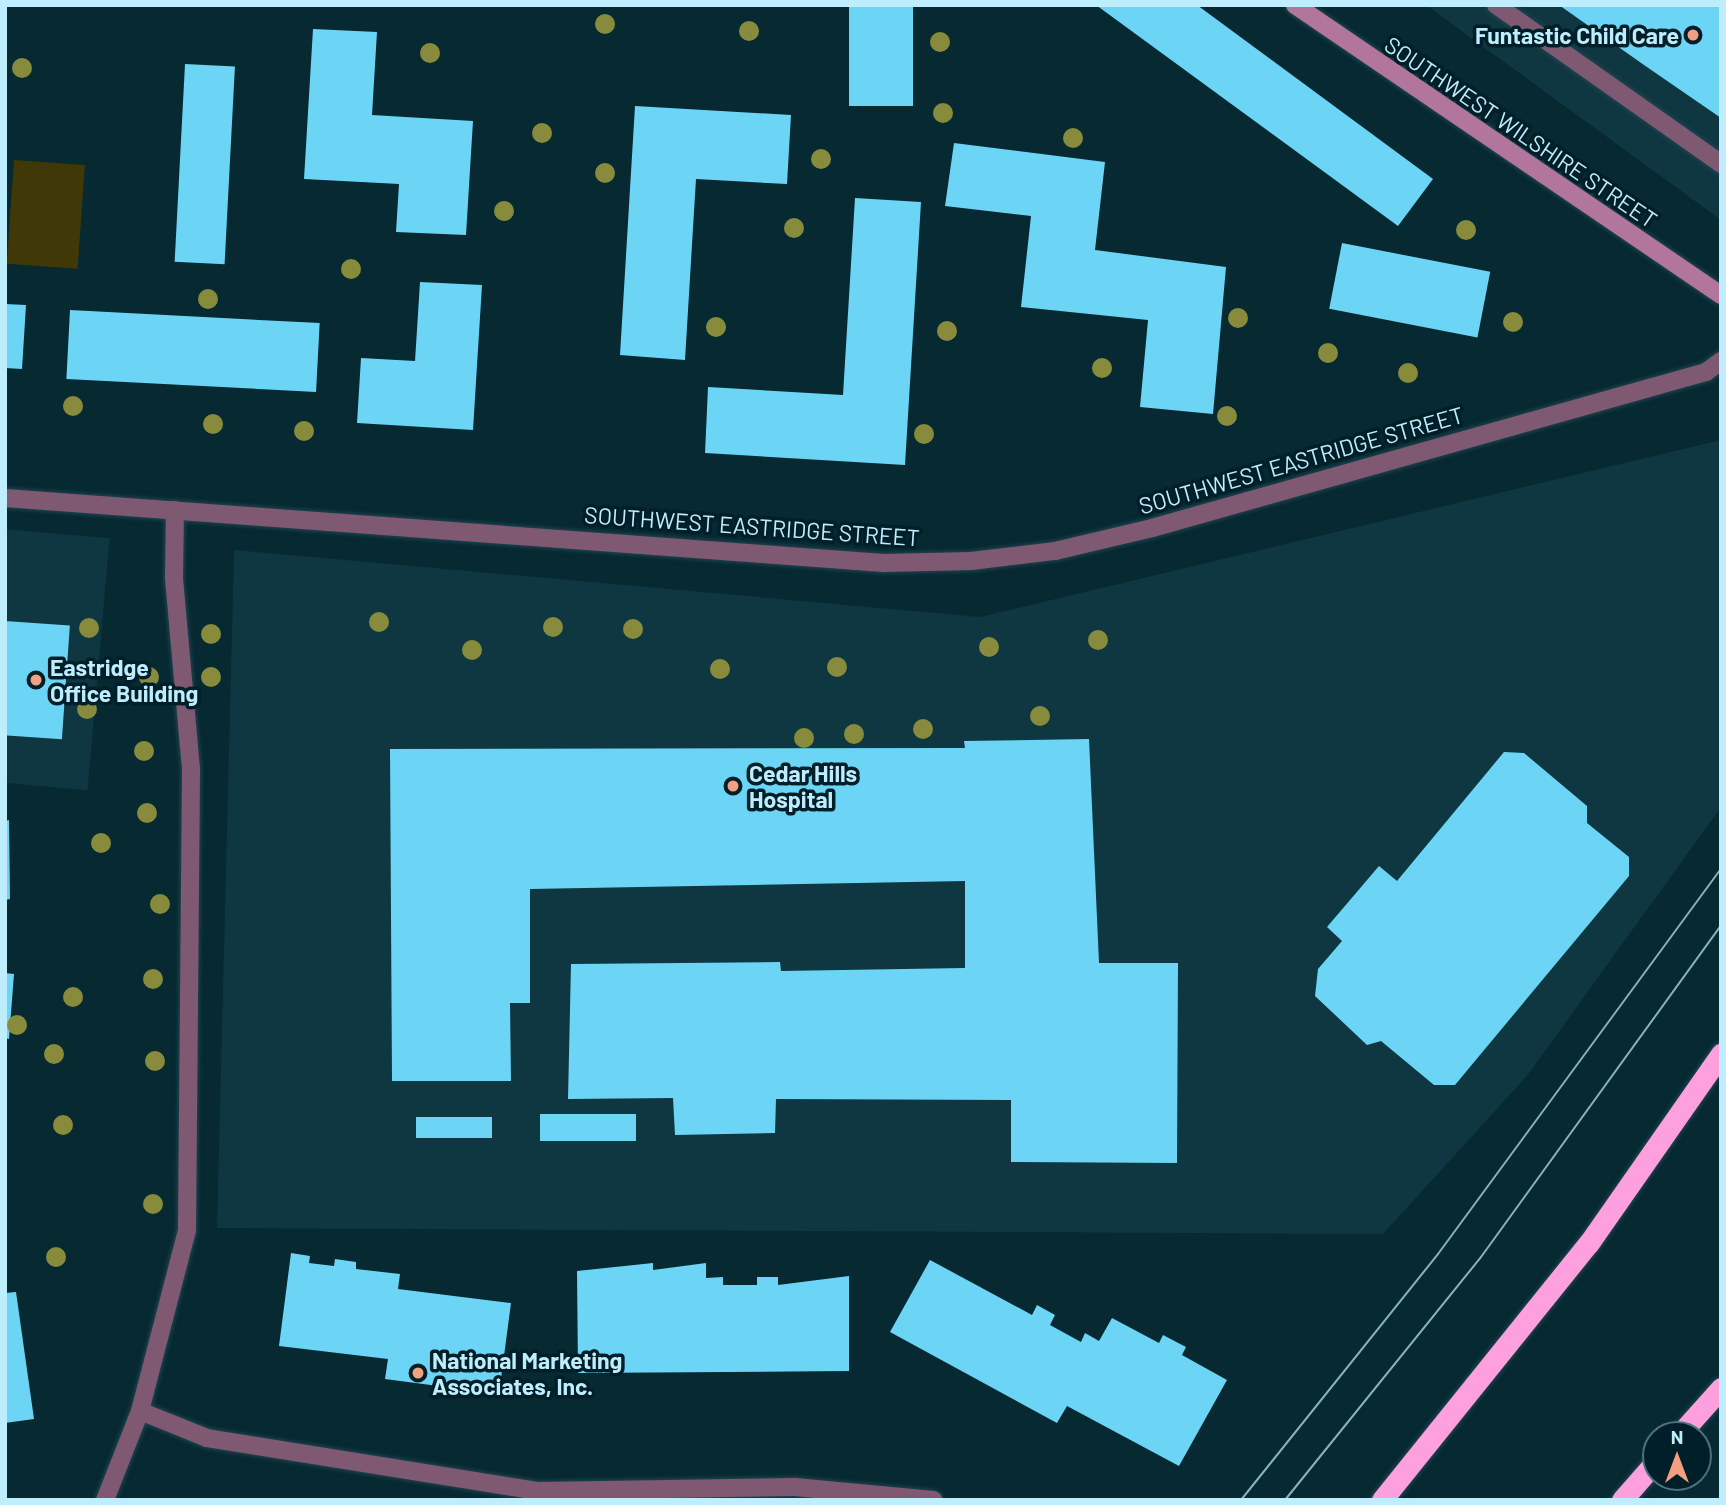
<!DOCTYPE html>
<html>
<head>
<meta charset="utf-8">
<style>
	body { margin:0 }
	#map { position:relative; width:1726px; height:1505px; overflow:hidden; background:#062932; font-family:Barlow,sans-serif }
	div>[style] { position:absolute }
	.built>* { inset:0; background:#0f3742; transform-origin:0 0 }
	.green>* { inset:0; background:#403907; transform-origin:0 0 }
	.building>* { inset:0; background:#6cd5f6; transform-origin:0 0 }
	.roads { filter:drop-shadow(0 0 2px #20444f) drop-shadow(0 0 2px #20444f) }
	.lane>* { height:18px; margin:-9px; padding:0 9px; transform-origin:9px; border-radius:9px; background:#7f5971 }
	.street>* { height:18px; margin:-9px; padding:0 9px; transform-origin:9px; border-radius:9px; background:#7f5971 }
	.secondary>* { height:18px; margin:-9px; padding:0 9px; transform-origin:9px; border-radius:9px; background:#b2769c }
	.highway>* { height:21px; margin:-10.5px; padding:0 10.5px; transform-origin:10.5px; border-radius:10.5px; background:#fea0dd }
	.tram>* { height:2px; margin:-1px; padding:0 1px; transform-origin:1px; border-radius:1px; background:#87b2c1 }
	.trees>* { width:20px; height:20px; margin:-10px; border-radius:50%; background:#878b3b }
	.dots>* { width:19px; height:19px; translate:-50% -50%; box-sizing:border-box; border:4px solid #001f28; border-radius:50% }
	span { translate:-50% -50%; white-space:nowrap; text-align:center; line-height:1.15; -webkit-text-stroke:7px #001f28; paint-order:stroke }
	.poi-label { font-size:23px; color:#beedfe; font-weight:700 }
	.right { translate:-100% -50%; text-align:right }
	.left { translate:0 -50%; text-align:left }
	.street-label { font-size:23px; color:#beedfe }
	.frame { position:absolute; inset:0; border:7px solid #beedfe; pointer-events:none }
	.north { position:absolute; left:1642px; top:1421px; width:70px; height:70px; box-sizing:border-box; background:#001f28; border:2px solid #4c717e; border-radius:50%; rotate:0deg; font-size:19px; font-weight:700; line-height:28px; text-align:center; color:#beedfe }
	.north::after { content:''; display:block; margin:auto; width:24px; height:32px; background:#f2a081; clip-path:polygon(50% 0,100% 100%,50% 72%,0 100%) }
</style>
</head>
<body>
<div id="map">
	<div class="built">
		<div style="clip-path:polygon(1426px 5px,1721px 5px,1721px 221px,1721px 220px)"></div>
		<div style="clip-path:polygon(1721px 440px,1721px 807px,1527px 1076px,1383px 1234px,217px 1228px,234px 550px,980px 617px)"></div>
		<div style="left:5px;top:529px;width:105px;height:253px;rotate:5deg"></div>
	</div>
	<div class="green">
		<div style="left:14px;top:160px;width:71px;height:104px;rotate:4deg"></div>
	</div>
	<div class="building">
		<div style="left:849px;top:5px;width:64px;height:101px"></div>
		<div style="clip-path:polygon(1096px 5px,1197px 5px,1433px 179px,1398px 226px)"></div>
		<div style="clip-path:polygon(1559px 5px,1721px 5px,1721px 118px,1644px 65px)"></div>
		<div style="clip-path:polygon(313px 29px,377px 32px,372px 115px,473px 121px,466px 235px,396px 232px,399px 184px,304px 179px)"></div>
		<div style="left:185px;top:64px;width:50px;height:198px;rotate:3deg"></div>
		<div style="clip-path:polygon(635px 106px,791px 115px,787px 184px,696px 179px,685px 360px,620px 355px)"></div>
		<div style="clip-path:polygon(954px 143px,1105px 162px,1095px 250px,1226px 267px,1213px 414px,1140px 407px,1148px 320px,1021px 307px,1031px 216px,945px 206px)"></div>
		<div style="clip-path:polygon(855px 198px,921px 202px,905px 465px,705px 453px,708px 387px,843px 395px)"></div>
		<div style="left:1342px;top:243px;width:151px;height:67px;rotate:11deg"></div>
		<div style="clip-path:polygon(420px 282px,482px 285px,473px 430px,357px 423px,361px 358px,415px 361px)"></div>
		<div style="clip-path:polygon(5px 304px,26px 305px,22px 369px,5px 368px)"></div>
		<div style="left:70px;top:310px;width:250px;height:69px;rotate:3deg"></div>
		<div style="left:5px;top:621px;width:65px;height:114px;rotate:4deg"></div>
		<div style="clip-path:polygon(1089px 739px,1099px 963px,1178px 963px,1177px 1163px,1011px 1162px,1011px 1100px,776px 1099px,775px 1133px,675px 1135px,673px 1098px,568px 1099px,571px 964px,780px 962px,781px 971px,965px 968px,965px 881px,530px 889px,530px 1003px,510px 1003px,511px 1081px,392px 1081px,390px 749px,965px 748px,964px 741px)"></div>
		<div style="clip-path:polygon(1504px 752px,1524px 753px,1587px 806px,1587px 823px,1629px 857px,1629px 876px,1455px 1085px,1434px 1085px,1381px 1041px,1367px 1045px,1315px 996px,1318px 969px,1342px 941px,1327px 927px,1379px 866px,1397px 881px)"></div>
		<div style="clip-path:polygon(9px 820px,10px 899px,5px 900px,5px 821px)"></div>
		<div style="clip-path:polygon(5px 973px,14px 974px,9px 1039px,5px 1038px)"></div>
		<div style="left:636px;top:1114px;width:27px;height:96px;rotate:90deg"></div>
		<div style="left:416px;top:1117px;width:76px;height:21px"></div>
		<div style="clip-path:polygon(291px 1253px,310px 1256px,309px 1263px,334px 1266px,335px 1259px,356px 1262px,356px 1269px,400px 1274px,398px 1289px,511px 1303px,499px 1394px,385px 1379px,388px 1359px,279px 1346px)"></div>
		<div style="clip-path:polygon(930px 1260px,1032px 1315px,1037px 1305px,1055px 1315px,1050px 1325px,1081px 1342px,1085px 1333px,1099px 1341px,1112px 1318px,1159px 1343px,1163px 1335px,1186px 1347px,1182px 1355px,1227px 1380px,1179px 1466px,1067px 1406px,1057px 1423px,890px 1332px)"></div>
		<div style="clip-path:polygon(653px 1263px,653px 1270px,706px 1263px,706px 1278px,723px 1277px,723px 1285px,757px 1285px,757px 1277px,778px 1277px,778px 1285px,849px 1276px,849px 1371px,578px 1373px,577px 1271px)"></div>
		<div style="clip-path:polygon(16px 1292px,34px 1419px,5px 1423px,5px 1293px)"></div>
	</div>
	<div class="roads">
		<div class="lane">
			<div style="left:1496px;top:5px;width:276px;rotate:35.2deg"></div>
			<div style="left:140px;top:1411px;width:72px;rotate:21.9deg"></div>
			<div style="left:207px;top:1438px;width:336px;rotate:9.1deg"></div>
			<div style="left:539px;top:1491px;width:256px;rotate:-0.9deg"></div>
			<div style="left:795px;top:1487px;width:139px;rotate:5.4deg"></div>
			<div style="left:105px;top:1500px;width:96px;rotate:-68.5deg"></div>
			<div style="left:140px;top:1411px;width:187px;rotate:-75.4deg"></div>
			<div style="left:187px;top:1230px;width:461px;rotate:-89.5deg"></div>
			<div style="left:191px;top:769px;width:192px;rotate:-95.1deg"></div>
			<div style="left:174px;top:578px;width:68px;rotate:-89.2deg"></div>
		</div>
		<div class="street">
			<div style="left:5px;top:498px;width:881px;rotate:4.23deg"></div>
			<div style="left:884px;top:563px;width:87px;rotate:-1.3deg"></div>
			<div style="left:971px;top:561px;width:85px;rotate:-6.8deg"></div>
			<div style="left:1055px;top:551px;width:100px;rotate:-13.3deg"></div>
			<div style="left:1152px;top:528px;width:576px;rotate:-15.73deg"></div>
			<div style="left:1706px;top:372px;width:19px;rotate:-36deg"></div>
		</div>
		<div class="secondary">
			<div style="left:1295px;top:5px;width:515px;rotate:34.25deg"></div>
		</div>
		<div class="highway">
			<div style="left:1679px;top:1435px;width:63px;rotate:-48.2deg"></div>
			<div style="left:1382px;top:1500px;width:330px;rotate:-51.2deg"></div>
			<div style="left:1589px;top:1243px;width:231px;rotate:-55.1deg"></div>
			<div style="left:1622px;top:1500px;width:52px;rotate:-48.9deg"></div>
		</div>
	</div>
	<div class="tram">
		<div style="left:1241px;top:1500px;width:315px;rotate:-51.3deg"></div>
		<div style="left:1438px;top:1254px;width:478px;rotate:-53.7deg"></div>
		<div style="left:1285px;top:1500px;width:312px;rotate:-51.1deg"></div>
		<div style="left:1481px;top:1257px;width:409px;rotate:-54.1deg"></div>
	</div>
	<div class="trees">
		<div style="left:605px;top:24px"></div>
		<div style="left:749px;top:31px"></div>
		<div style="left:940px;top:42px"></div>
		<div style="left:430px;top:53px"></div>
		<div style="left:22px;top:68px"></div>
		<div style="left:943px;top:113px"></div>
		<div style="left:542px;top:133px"></div>
		<div style="left:1073px;top:138px"></div>
		<div style="left:821px;top:159px"></div>
		<div style="left:605px;top:173px"></div>
		<div style="left:504px;top:211px"></div>
		<div style="left:794px;top:228px"></div>
		<div style="left:1466px;top:230px"></div>
		<div style="left:351px;top:269px"></div>
		<div style="left:208px;top:299px"></div>
		<div style="left:1238px;top:318px"></div>
		<div style="left:1513px;top:322px"></div>
		<div style="left:716px;top:327px"></div>
		<div style="left:947px;top:331px"></div>
		<div style="left:1328px;top:353px"></div>
		<div style="left:1102px;top:368px"></div>
		<div style="left:1408px;top:373px"></div>
		<div style="left:73px;top:406px"></div>
		<div style="left:1227px;top:416px"></div>
		<div style="left:213px;top:424px"></div>
		<div style="left:304px;top:431px"></div>
		<div style="left:924px;top:434px"></div>
		<div style="left:379px;top:622px"></div>
		<div style="left:553px;top:627px"></div>
		<div style="left:89px;top:628px"></div>
		<div style="left:633px;top:629px"></div>
		<div style="left:211px;top:634px"></div>
		<div style="left:1098px;top:640px"></div>
		<div style="left:989px;top:647px"></div>
		<div style="left:472px;top:650px"></div>
		<div style="left:837px;top:667px"></div>
		<div style="left:720px;top:669px"></div>
		<div style="left:149px;top:677px"></div>
		<div style="left:211px;top:677px"></div>
		<div style="left:87px;top:709px"></div>
		<div style="left:1040px;top:716px"></div>
		<div style="left:923px;top:729px"></div>
		<div style="left:854px;top:734px"></div>
		<div style="left:804px;top:738px"></div>
		<div style="left:144px;top:751px"></div>
		<div style="left:147px;top:813px"></div>
		<div style="left:101px;top:843px"></div>
		<div style="left:160px;top:904px"></div>
		<div style="left:153px;top:979px"></div>
		<div style="left:73px;top:997px"></div>
		<div style="left:17px;top:1025px"></div>
		<div style="left:54px;top:1054px"></div>
		<div style="left:155px;top:1061px"></div>
		<div style="left:63px;top:1125px"></div>
		<div style="left:153px;top:1204px"></div>
		<div style="left:56px;top:1257px"></div>
	</div>
	<div class="dots">
		<div style="left:1693px;top:35px;background:#f2a081"></div>
		<div style="left:36px;top:680px;background:#f2a081"></div>
		<div style="left:733px;top:786px;background:#f2a081"></div>
		<div style="left:418px;top:1373px;background:#f2a081"></div>
	</div>
	<div class="poi-label">
		<span class="right" style="left:1679px;top:35px">Funtastic Child Care</span>
		<span class="left" style="left:50px;top:680px">Eastridge<br>Office Building</span>
		<span class="left" style="left:749px;top:786px">Cedar Hills<br>Hospital</span>
		<span class="left" style="left:432px;top:1373px">National Marketing<br>Associates, Inc.</span>
	</div>
	<div class="street-label">
		<span style="left:1521px;top:132px;rotate:34deg">SOUTHWEST WILSHIRE STREET</span>
		<span style="left:1301px;top:460px;rotate:-16deg">SOUTHWEST EASTRIDGE STREET</span>
		<span style="left:752px;top:526px;rotate:4deg">SOUTHWEST EASTRIDGE STREET</span>
	</div>
	<div class="frame"></div>
	<div class="north">N</div>
</div>
</body>
</html>
